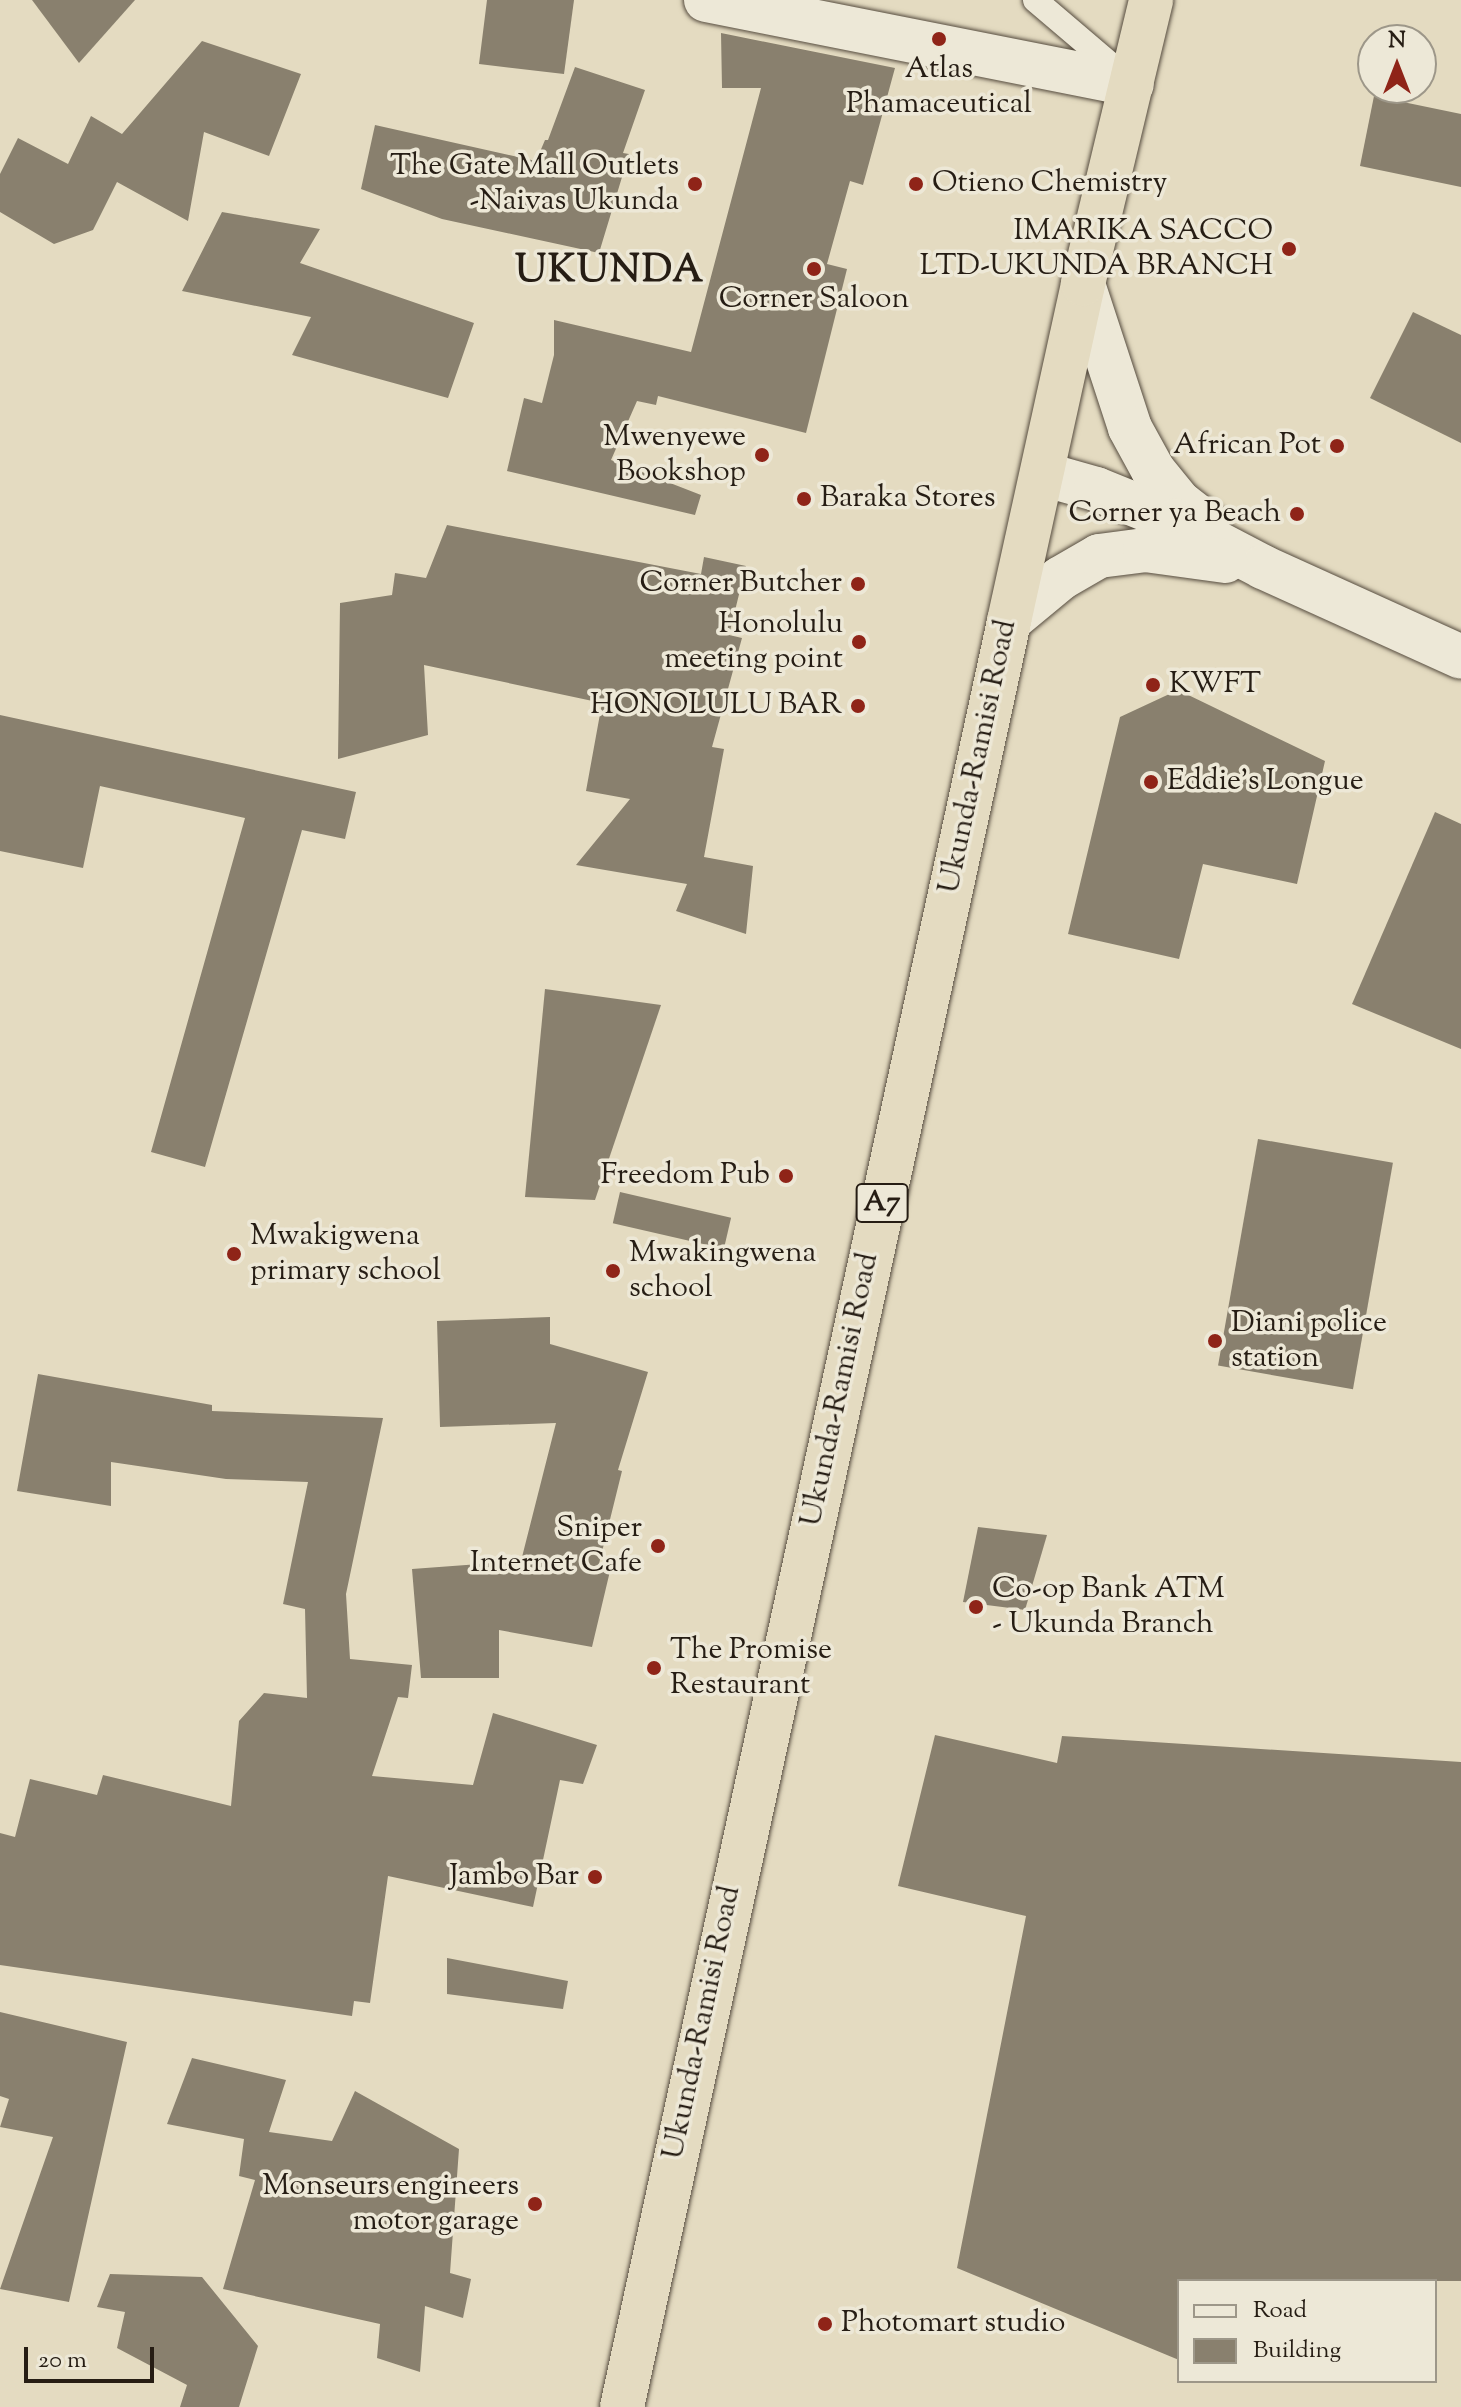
<!DOCTYPE html>
<html>
<head>
<meta charset="utf-8">
<style>
	body { margin:0 }
	#map { position:relative; width:1461px; height:2407px; overflow:hidden; background:#e4dbc1; font-family:"Sorts Mill Goudy",serif }
	div>[style] { position:absolute }
	.building>* { inset:0; background:#89806e; transform-origin:0 0 }
	.roads { filter:drop-shadow(0 0 2px #564c3f) drop-shadow(0 0 2px #564c3f) }
	.lane>* { height:24px; margin:-12px; padding:0 12px; transform-origin:12px; border-radius:12px; background:#ede8d7 }
	.street>* { height:44px; margin:-22px; padding:0 22px; transform-origin:22px; border-radius:22px; background:#ede8d7 }
	.secondary>* { height:44px; margin:-22px; padding:0 22px; transform-origin:22px; border-radius:22px; background:#ede8d7 }
	.highway>* { height:44px; margin:-22px; padding:0 22px; transform-origin:22px; border-radius:22px; background:#e4dbc1 }
	.dots>* { width:22px; height:22px; translate:-50% -50%; box-sizing:border-box; border:4px solid #ede8d7; border-radius:50% }
	span { translate:-50% -50%; white-space:nowrap; text-align:center; line-height:1.15; -webkit-text-stroke:7px #ede8d7; paint-order:stroke }
	.shield-label span { padding:2px 6px; background:#ede8d7; border:2px solid; border-radius:6px; -webkit-text-stroke-width:0 }
	.shield-label { font-size:28px; color:#261d14; font-weight:700 }
	.poi-label { font-size:30px; color:#261d14 }
	.right { translate:-100% -50%; text-align:right }
	.left { translate:0 -50%; text-align:left }
	.street-label { font-size:30px; color:#261d14 }
	.district-label { font-size:38px; color:#261d14; font-weight:700; letter-spacing:2px }
	.legend { position:absolute; left:1177px; top:2279px; width:260px; height:104px; box-sizing:border-box; background:#ede8d7; border:2px solid #9d9789; margin:0; padding:10px 14px; list-style:none; font-size:24px; color:#261d14 }
	.legend li { display:flex; align-items:center; gap:16px; height:40px }
	.legend b { width:40px; border:2px solid #9d9789 }
	.north { position:absolute; left:1357px; top:24px; width:80px; height:80px; box-sizing:border-box; background:#ede8d7; border:2px solid #9d9789; border-radius:50%; rotate:0deg; font-size:22px; font-weight:700; line-height:32px; text-align:center; color:#261d14 }
	.north::after { content:''; display:block; margin:auto; width:28px; height:36px; background:#8f2418; clip-path:polygon(50% 0,100% 100%,50% 72%,0 100%) }
	.scale { position:absolute; left:24px; top:2347px; width:130px; height:36px; box-sizing:border-box; border:4px solid #261d14; border-top:0; padding-left:10px; font-size:24px; line-height:28px; white-space:nowrap; color:#261d14; -webkit-text-stroke:6px #ede8d7; paint-order:stroke }
</style>
</head>
<body>
<div id="map">
	<div class="building">
		<div style="clip-path:polygon(32px 0,135px 0,79px 63px)"></div>
		<div style="clip-path:polygon(487px 0,574px 0,564px 74px,479px 64px)"></div>
		<div style="clip-path:polygon(721px 33px,895px 68px,863px 185px,850px 181px,827px 264px,847px 269px,806px 433px,658px 396px,656px 405px,637px 401px,611px 460px,701px 495px,695px 515px,507px 471px,524px 398px,542px 403px,554px 355px,554px 320px,691px 352px,761px 88px,722px 88px)"></div>
		<div style="clip-path:polygon(202px 41px,301px 74px,269px 156px,204px 132px,188px 221px,117px 182px,93px 230px,54px 244px,0 212px,0 174px,18px 138px,68px 164px,91px 116px,122px 134px)"></div>
		<div style="clip-path:polygon(575px 67px,645px 90px,623px 153px,629px 154px,599px 253px,442px 219px,361px 189px,375px 125px,536px 161px,545px 140px,548px 140px)"></div>
		<div style="clip-path:polygon(1374px 96px,1461px 114px,1461px 187px,1360px 166px)"></div>
		<div style="clip-path:polygon(222px 212px,320px 229px,300px 263px,474px 323px,448px 398px,292px 355px,311px 317px,182px 291px)"></div>
		<div style="clip-path:polygon(1413px 312px,1461px 335px,1461px 443px,1370px 398px)"></div>
		<div style="clip-path:polygon(447px 525px,701px 574px,704px 557px,746px 566px,729px 635px,742px 638px,712px 747px,724px 749px,704px 857px,753px 866px,746px 934px,676px 911px,687px 884px,576px 865px,630px 799px,586px 791px,602px 703px,424px 665px,428px 735px,338px 759px,340px 603px,392px 595px,395px 573px,426px 578px)"></div>
		<div style="clip-path:polygon(1178px 690px,1325px 761px,1297px 884px,1203px 864px,1179px 959px,1068px 934px,1120px 717px)"></div>
		<div style="clip-path:polygon(0 715px,356px 792px,345px 839px,302px 830px,205px 1167px,151px 1152px,245px 818px,100px 786px,83px 868px,0 851px)"></div>
		<div style="clip-path:polygon(1435px 812px,1461px 824px,1461px 1049px,1352px 1004px)"></div>
		<div style="clip-path:polygon(545px 989px,661px 1005px,595px 1200px,525px 1197px)"></div>
		<div style="left:1258px;top:1139px;width:137px;height:230px;rotate:10deg"></div>
		<div style="left:620px;top:1192px;width:114px;height:32px;rotate:13deg"></div>
		<div style="clip-path:polygon(550px 1317px,550px 1344px,648px 1372px,618px 1470px,622px 1471px,598px 1568px,610px 1571px,592px 1647px,499px 1630px,499px 1678px,421px 1678px,412px 1569px,521px 1561px,556px 1423px,440px 1427px,437px 1321px)"></div>
		<div style="clip-path:polygon(38px 1374px,212px 1405px,212px 1411px,383px 1418px,346px 1594px,350px 1659px,412px 1665px,408px 1698px,398px 1697px,372px 1776px,473px 1785px,493px 1713px,597px 1745px,583px 1784px,560px 1780px,533px 1907px,388px 1876px,370px 2003px,354px 2001px,352px 2016px,0 1965px,0 1833px,15px 1837px,30px 1779px,97px 1795px,103px 1775px,231px 1806px,239px 1721px,264px 1693px,307px 1698px,305px 1609px,283px 1604px,308px 1482px,226px 1479px,111px 1462px,111px 1506px,17px 1491px)"></div>
		<div style="clip-path:polygon(978px 1527px,1047px 1535px,1025px 1610px,963px 1602px)"></div>
		<div style="clip-path:polygon(935px 1735px,1057px 1763px,1062px 1736px,1461px 1762px,1461px 2281px,1179px 2281px,1179px 2360px,957px 2268px,1026px 1916px,898px 1886px)"></div>
		<div style="clip-path:polygon(447px 1958px,568px 1981px,563px 2009px,447px 1994px)"></div>
		<div style="clip-path:polygon(0 2012px,127px 2042px,69px 2302px,0 2289px,53px 2137px,0 2127px,9px 2099px,0 2096px)"></div>
		<div style="clip-path:polygon(192px 2058px,286px 2080px,269px 2132px,332px 2141px,355px 2091px,459px 2149px,450px 2273px,471px 2279px,463px 2318px,425px 2306px,420px 2372px,377px 2358px,380px 2324px,223px 2289px,255px 2180px,239px 2176px,244px 2139px,167px 2124px)"></div>
		<div style="clip-path:polygon(110px 2274px,202px 2277px,258px 2346px,239px 2407px,180px 2407px,187px 2385px,117px 2348px,125px 2312px,97px 2307px)"></div>
	</div>
	<div class="roads">
		<div class="lane">
			<div style="left:1035px;top:0;width:114px;rotate:40.4deg"></div>
		</div>
		<div class="street">
			<div style="left:706px;top:0;width:434px;rotate:11.2deg"></div>
		</div>
		<div class="secondary">
			<div style="left:1083px;top:284px;width:151px;rotate:71.9deg"></div>
			<div style="left:1130px;top:428px;width:48px;rotate:61.3deg"></div>
			<div style="left:1153px;top:470px;width:41px;rotate:50.9deg"></div>
			<div style="left:1179px;top:502px;width:36px;rotate:38deg"></div>
			<div style="left:1043px;top:474px;width:55px;rotate:15.8deg"></div>
			<div style="left:1096px;top:489px;width:85px;rotate:22.1deg"></div>
			<div style="left:1175px;top:521px;width:99px;rotate:27.6deg"></div>
			<div style="left:1263px;top:567px;width:217px;rotate:24.4deg"></div>
			<div style="left:1009px;top:621px;width:67px;rotate:-39.6deg"></div>
			<div style="left:1061px;top:578px;width:44px;rotate:-30.1deg"></div>
			<div style="left:1099px;top:556px;width:46px;rotate:-7.4deg"></div>
			<div style="left:1145px;top:550px;width:81px;rotate:7.8deg"></div>
		</div>
		<div class="highway">
			<div style="left:622px;top:2407px;width:1827px;rotate:-77.77deg"></div>
			<div style="left:1009px;top:621px;width:345px;rotate:-77.6deg"></div>
			<div style="left:1083px;top:284px;width:292px;rotate:-76.5deg"></div>
		</div>
	</div>
	<div class="dots">
		<div style="left:939px;top:39px;background:#8f2418"></div>
		<div style="left:695px;top:184px;background:#8f2418"></div>
		<div style="left:916px;top:184px;background:#8f2418"></div>
		<div style="left:1289px;top:249px;background:#8f2418"></div>
		<div style="left:814px;top:269px;background:#8f2418"></div>
		<div style="left:1337px;top:446px;background:#8f2418"></div>
		<div style="left:762px;top:455px;background:#8f2418"></div>
		<div style="left:804px;top:499px;background:#8f2418"></div>
		<div style="left:1297px;top:514px;background:#8f2418"></div>
		<div style="left:858px;top:584px;background:#8f2418"></div>
		<div style="left:859px;top:642px;background:#8f2418"></div>
		<div style="left:1153px;top:685px;background:#8f2418"></div>
		<div style="left:858px;top:706px;background:#8f2418"></div>
		<div style="left:1151px;top:782px;background:#8f2418"></div>
		<div style="left:786px;top:1176px;background:#8f2418"></div>
		<div style="left:234px;top:1254px;background:#8f2418"></div>
		<div style="left:613px;top:1271px;background:#8f2418"></div>
		<div style="left:1215px;top:1341px;background:#8f2418"></div>
		<div style="left:658px;top:1546px;background:#8f2418"></div>
		<div style="left:976px;top:1607px;background:#8f2418"></div>
		<div style="left:654px;top:1668px;background:#8f2418"></div>
		<div style="left:595px;top:1877px;background:#8f2418"></div>
		<div style="left:535px;top:2204px;background:#8f2418"></div>
		<div style="left:825px;top:2324px;background:#8f2418"></div>
	</div>
	<div class="shield-label">
		<span style="left:882px;top:1203px">A7</span>
	</div>
	<div class="poi-label">
		<span style="left:939px;top:87px">Atlas<br>Phamaceutical</span>
		<span class="right" style="left:679px;top:184px">The Gate Mall Outlets<br>-Naivas Ukunda</span>
		<span class="left" style="left:932px;top:184px">Otieno Chemistry</span>
		<span class="right" style="left:1273px;top:249px">IMARIKA SACCO<br>LTD-UKUNDA BRANCH</span>
		<span style="left:814px;top:300px">Corner Saloon</span>
		<span class="right" style="left:746px;top:455px">Mwenyewe<br>Bookshop</span>
		<span class="right" style="left:1321px;top:446px">African Pot</span>
		<span class="left" style="left:820px;top:499px">Baraka Stores</span>
		<span class="right" style="left:1281px;top:514px">Corner ya Beach</span>
		<span class="right" style="left:842px;top:584px">Corner Butcher</span>
		<span class="right" style="left:843px;top:642px">Honolulu<br>meeting point</span>
		<span class="left" style="left:1169px;top:685px">KWFT</span>
		<span class="right" style="left:842px;top:706px">HONOLULU BAR</span>
		<span class="left" style="left:1167px;top:782px">Eddie's Longue</span>
		<span class="right" style="left:770px;top:1176px">Freedom Pub</span>
		<span class="left" style="left:250px;top:1254px">Mwakigwena<br>primary school</span>
		<span class="left" style="left:629px;top:1271px">Mwakingwena<br>school</span>
		<span class="left" style="left:1231px;top:1341px">Diani police<br>station</span>
		<span class="right" style="left:642px;top:1546px">Sniper<br>Internet Cafe</span>
		<span class="left" style="left:992px;top:1607px">Co-op Bank ATM<br>- Ukunda Branch</span>
		<span class="left" style="left:670px;top:1668px">The Promise<br>Restaurant</span>
		<span class="right" style="left:579px;top:1877px">Jambo Bar</span>
		<span class="right" style="left:519px;top:2204px">Monseurs engineers<br>motor garage</span>
		<span class="left" style="left:841px;top:2324px">Photomart studio</span>
	</div>
	<div class="street-label">
		<span style="left:979px;top:757px;rotate:-78deg">Ukunda-Ramisi Road</span>
		<span style="left:841px;top:1390px;rotate:-78deg">Ukunda-Ramisi Road</span>
		<span style="left:703px;top:2023px;rotate:-78deg">Ukunda-Ramisi Road</span>
	</div>
	<div class="district-label">
		<span style="left:610px;top:273px">UKUNDA</span>
	</div>
	<ul class="legend">
	<li><b style="height:10px;background:#ede8d7"></b>Road</li>
	<li><b style="height:22px;background:#89806e"></b>Building</li>
	</ul>
	<div class="north">N</div>
	<div class="scale">20 m</div>
</div>
</body>
</html>
